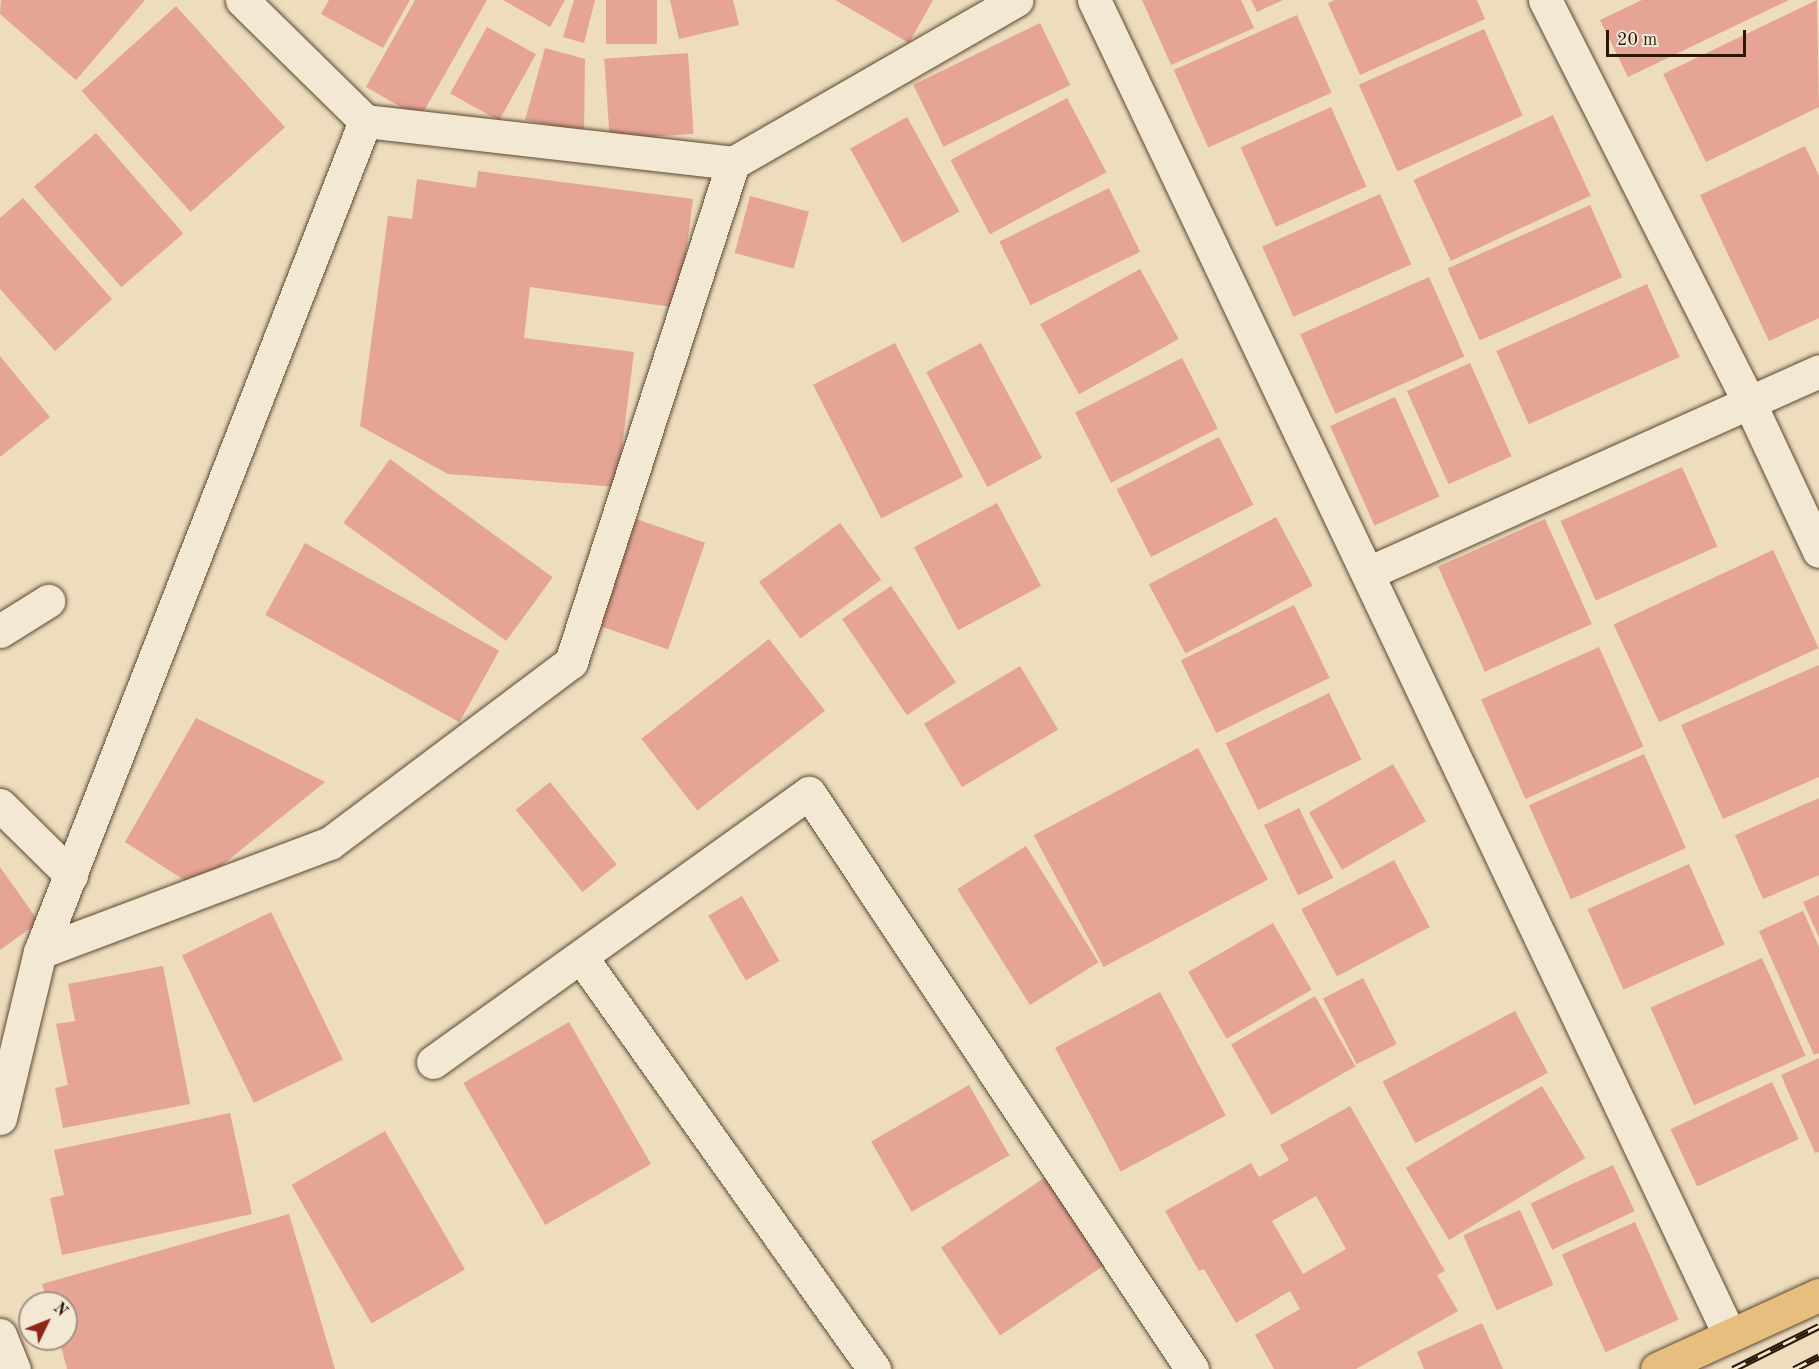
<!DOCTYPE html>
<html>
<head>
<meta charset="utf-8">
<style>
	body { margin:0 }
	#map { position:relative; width:1819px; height:1369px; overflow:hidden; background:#eddcbd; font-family:"Old Standard TT",serif }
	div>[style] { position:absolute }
	.building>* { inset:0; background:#e5a495; transform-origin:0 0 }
	.roads { filter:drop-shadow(0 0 2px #5c4832) drop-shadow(0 0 2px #5c4832) }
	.minor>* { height:33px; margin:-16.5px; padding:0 16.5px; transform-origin:16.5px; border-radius:16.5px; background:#f3e8d4 }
	.major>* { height:33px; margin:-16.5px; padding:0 16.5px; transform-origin:16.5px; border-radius:16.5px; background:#e6be7e }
	.rail>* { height:7px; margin-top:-3.5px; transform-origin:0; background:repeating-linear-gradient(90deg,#f3e8d4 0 14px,#2c1604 0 28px); box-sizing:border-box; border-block:2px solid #2c1604 }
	span { translate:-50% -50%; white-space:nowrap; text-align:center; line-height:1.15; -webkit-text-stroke:5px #f3e8d4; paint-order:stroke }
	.north { position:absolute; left:18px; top:1291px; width:60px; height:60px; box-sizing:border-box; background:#f3e8d4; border:2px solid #a39481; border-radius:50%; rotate:47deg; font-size:16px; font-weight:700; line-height:24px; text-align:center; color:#2c1604 }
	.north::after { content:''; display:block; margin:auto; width:21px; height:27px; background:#8f2418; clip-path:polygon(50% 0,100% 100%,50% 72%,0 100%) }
	.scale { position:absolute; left:1606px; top:30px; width:140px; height:27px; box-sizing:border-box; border:3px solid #2c1604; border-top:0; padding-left:8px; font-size:18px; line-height:21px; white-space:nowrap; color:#2c1604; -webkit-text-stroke:4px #f3e8d4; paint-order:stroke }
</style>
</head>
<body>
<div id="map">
	<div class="building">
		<div style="clip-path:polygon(1px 0,145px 0,76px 80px,0 14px)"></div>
		<div style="clip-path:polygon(329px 0,410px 0,383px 48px,321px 14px)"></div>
		<div style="clip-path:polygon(415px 0,487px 0,420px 118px,366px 87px)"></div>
		<div style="clip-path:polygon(503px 0,565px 0,550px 27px)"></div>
		<div style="clip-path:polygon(574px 0,595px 0,584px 43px,563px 37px)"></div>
		<div style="left:606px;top:0;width:51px;height:44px"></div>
		<div style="clip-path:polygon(670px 0,733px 0,739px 25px,679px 39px)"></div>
		<div style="clip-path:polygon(835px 0,933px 0,909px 43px)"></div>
		<div style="clip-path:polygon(1142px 0,1241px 0,1254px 28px,1171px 65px)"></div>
		<div style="clip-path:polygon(1251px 0,1283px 0,1257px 12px)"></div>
		<div style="clip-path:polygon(1335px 0,1477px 0,1485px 19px,1360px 75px,1328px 3px)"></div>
		<div style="clip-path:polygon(1642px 0,1789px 0,1628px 77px,1600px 20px)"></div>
		<div style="clip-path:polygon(1817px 0,1819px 107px,1706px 162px,1663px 74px)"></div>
		<div style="left:176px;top:6px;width:163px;height:127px;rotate:48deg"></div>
		<div style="left:1297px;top:15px;width:85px;height:135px;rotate:66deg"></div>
		<div style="left:1040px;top:23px;width:69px;height:141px;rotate:64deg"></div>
		<div style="left:487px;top:27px;width:56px;height:76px;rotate:29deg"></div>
		<div style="left:1484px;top:29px;width:95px;height:137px;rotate:66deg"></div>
		<div style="clip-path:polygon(545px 48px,585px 59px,584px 132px,525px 120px)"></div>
		<div style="left:688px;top:53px;width:81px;height:84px;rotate:86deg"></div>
		<div style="left:1067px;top:98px;width:84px;height:132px;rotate:62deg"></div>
		<div style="left:1331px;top:107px;width:87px;height:99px;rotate:66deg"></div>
		<div style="left:1553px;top:115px;width:89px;height:154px;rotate:65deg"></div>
		<div style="left:907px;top:117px;width:108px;height:65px;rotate:61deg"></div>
		<div style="left:96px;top:133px;width:133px;height:82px;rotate:49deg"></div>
		<div style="clip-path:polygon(1805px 146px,1819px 176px,1819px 318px,1769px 341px,1700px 195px)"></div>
		<div style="clip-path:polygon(478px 171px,693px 199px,679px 308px,530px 287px,524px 338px,634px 352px,617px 487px,448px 474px,360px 426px,388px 216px,412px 219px,417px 179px,476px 188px)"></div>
		<div style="left:1109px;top:188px;width:71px;height:122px;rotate:64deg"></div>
		<div style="left:1380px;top:194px;width:77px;height:129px;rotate:66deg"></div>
		<div style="left:750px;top:196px;width:61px;height:59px;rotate:15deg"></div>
		<div style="clip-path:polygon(23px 198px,112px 299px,55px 351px,0 289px,0 218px)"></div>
		<div style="left:1590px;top:205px;width:79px;height:156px;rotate:66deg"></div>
		<div style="left:1140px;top:269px;width:80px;height:114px;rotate:61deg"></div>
		<div style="left:1429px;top:277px;width:87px;height:141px;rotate:66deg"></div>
		<div style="left:1647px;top:284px;width:80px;height:165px;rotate:66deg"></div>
		<div style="left:895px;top:343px;width:150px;height:92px;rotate:63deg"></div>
		<div style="left:981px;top:343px;width:130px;height:62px;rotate:62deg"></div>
		<div style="clip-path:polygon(0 356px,50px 417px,0 457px)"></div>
		<div style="left:1182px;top:358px;width:79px;height:120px;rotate:63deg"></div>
		<div style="left:1470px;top:363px;width:102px;height:69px;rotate:66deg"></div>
		<div style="left:1395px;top:397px;width:109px;height:71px;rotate:66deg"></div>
		<div style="left:1219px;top:437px;width:76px;height:115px;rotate:63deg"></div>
		<div style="left:390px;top:459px;width:201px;height:79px;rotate:36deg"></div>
		<div style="left:1682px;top:467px;width:87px;height:133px;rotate:66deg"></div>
		<div style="left:997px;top:503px;width:94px;height:94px;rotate:62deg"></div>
		<div style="left:1276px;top:517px;width:78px;height:144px;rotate:62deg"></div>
		<div style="left:636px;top:519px;width:73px;height:113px;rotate:19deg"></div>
		<div style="left:1545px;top:519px;width:115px;height:117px;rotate:66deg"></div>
		<div style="left:840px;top:523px;width:70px;height:100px;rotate:54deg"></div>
		<div style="left:305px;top:543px;width:222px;height:82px;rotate:29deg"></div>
		<div style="left:1773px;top:550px;width:108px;height:176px;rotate:65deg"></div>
		<div style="left:891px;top:586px;width:116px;height:59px;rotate:56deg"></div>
		<div style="left:1294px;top:605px;width:81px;height:126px;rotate:64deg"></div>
		<div style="left:769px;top:639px;width:91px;height:162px;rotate:52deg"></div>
		<div style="left:1599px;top:647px;width:109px;height:129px;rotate:66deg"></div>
		<div style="clip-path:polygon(1819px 665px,1819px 777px,1723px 819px,1681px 725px)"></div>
		<div style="left:1020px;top:666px;width:74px;height:112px;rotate:59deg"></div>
		<div style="left:1329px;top:693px;width:74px;height:115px;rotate:64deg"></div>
		<div style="clip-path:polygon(196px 718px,325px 782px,195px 887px,125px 842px)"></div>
		<div style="left:1198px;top:748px;width:149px;height:186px;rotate:62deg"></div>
		<div style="left:1644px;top:754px;width:103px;height:126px;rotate:66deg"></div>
		<div style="left:1393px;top:764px;width:66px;height:97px;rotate:60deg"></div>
		<div style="left:550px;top:782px;width:106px;height:44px;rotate:51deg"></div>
		<div style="clip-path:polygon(1819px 798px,1819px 875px,1763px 899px,1735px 835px)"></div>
		<div style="left:1299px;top:808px;width:78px;height:39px;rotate:64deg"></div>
		<div style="left:1026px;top:846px;width:137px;height:81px;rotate:58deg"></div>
		<div style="left:1394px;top:860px;width:76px;height:105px;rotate:62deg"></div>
		<div style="left:1689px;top:864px;width:88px;height:111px;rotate:66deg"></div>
		<div style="clip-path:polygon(0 867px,39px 922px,0 950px)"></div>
		<div style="clip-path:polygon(1819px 895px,1819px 937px,1803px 902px)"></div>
		<div style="left:742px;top:896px;width:75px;height:39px;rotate:60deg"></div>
		<div style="clip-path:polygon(1803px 911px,1819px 947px,1819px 1053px,1814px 1055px,1759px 931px)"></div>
		<div style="left:271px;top:912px;width:164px;height:99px;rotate:64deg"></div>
		<div style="left:1273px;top:923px;width:77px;height:98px;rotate:60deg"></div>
		<div style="left:1762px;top:958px;width:107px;height:122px;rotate:66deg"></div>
		<div style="clip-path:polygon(163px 966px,190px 1104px,63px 1128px,55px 1088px,68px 1085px,56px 1024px,75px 1021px,68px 984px)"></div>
		<div style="left:1363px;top:978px;width:74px;height:45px;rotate:63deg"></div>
		<div style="left:1160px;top:992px;width:140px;height:119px;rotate:62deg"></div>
		<div style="left:1315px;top:996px;width:81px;height:97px;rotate:60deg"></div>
		<div style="left:1515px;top:1011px;width:70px;height:150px;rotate:62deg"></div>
		<div style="left:569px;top:1022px;width:164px;height:122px;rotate:60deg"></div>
		<div style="clip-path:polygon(1819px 1058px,1819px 1152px,1815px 1153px,1781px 1075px)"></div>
		<div style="left:1772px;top:1082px;width:63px;height:112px;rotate:65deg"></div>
		<div style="left:969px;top:1085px;width:81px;height:113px;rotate:60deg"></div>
		<div style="left:1542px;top:1086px;width:84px;height:159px;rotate:59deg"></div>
		<div style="clip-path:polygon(evenodd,1350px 1106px,1445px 1271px,1437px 1275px,1458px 1311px,1356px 1369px,1274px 1369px,1255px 1335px,1300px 1309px,1290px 1291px,1236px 1323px,1204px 1269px,1199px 1271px,1165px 1211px,1251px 1163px,1259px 1177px,1289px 1160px,1280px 1145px,1350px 1106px,1316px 1196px,1346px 1249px,1303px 1274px,1272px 1221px,1316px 1196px)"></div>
		<div style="clip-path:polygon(230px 1113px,252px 1214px,62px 1255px,50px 1198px,64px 1195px,54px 1150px)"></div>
		<div style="left:385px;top:1131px;width:160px;height:108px;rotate:60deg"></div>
		<div style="left:1613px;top:1165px;width:51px;height:91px;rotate:65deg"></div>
		<div style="left:1047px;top:1176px;width:106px;height:128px;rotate:56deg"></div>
		<div style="left:1520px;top:1210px;width:82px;height:62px;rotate:66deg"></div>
		<div style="clip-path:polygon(289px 1214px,335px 1369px,67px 1369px,59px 1339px,66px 1339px,66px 1303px,48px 1303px,42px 1284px)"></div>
		<div style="left:1635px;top:1222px;width:107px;height:80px;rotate:66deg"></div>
		<div style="clip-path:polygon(1482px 1323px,1503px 1369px,1424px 1369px,1417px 1352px)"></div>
	</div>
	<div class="roads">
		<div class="minor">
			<div style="left:242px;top:0;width:173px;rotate:44.5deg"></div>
			<div style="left:365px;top:121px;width:370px;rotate:6.5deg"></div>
			<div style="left:733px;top:163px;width:327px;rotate:-29.9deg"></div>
			<div style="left:1094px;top:0;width:1477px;rotate:64.54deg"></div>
			<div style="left:1545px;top:0;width:453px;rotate:63.1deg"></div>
			<div style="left:1750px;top:404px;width:162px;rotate:64.9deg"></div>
			<div style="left:1368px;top:573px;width:494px;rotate:-24.1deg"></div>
			<div style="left:0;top:631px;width:57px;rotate:-32deg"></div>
			<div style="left:0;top:805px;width:100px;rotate:44.6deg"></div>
			<div style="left:40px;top:952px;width:310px;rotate:-20.6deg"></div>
			<div style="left:330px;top:843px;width:301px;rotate:-36.9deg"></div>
			<div style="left:571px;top:662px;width:525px;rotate:-72.01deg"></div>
			<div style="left:581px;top:957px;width:506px;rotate:54.58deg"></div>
			<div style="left:433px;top:1062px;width:462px;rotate:-35.6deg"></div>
			<div style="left:809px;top:793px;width:692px;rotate:56.38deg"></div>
			<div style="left:0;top:1118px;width:171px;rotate:-76.5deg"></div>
			<div style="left:40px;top:952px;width:892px;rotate:-68.64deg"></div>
			<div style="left:0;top:1335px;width:37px;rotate:68deg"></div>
		</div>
		<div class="major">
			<div style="left:1657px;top:1369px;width:178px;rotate:-24.6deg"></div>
		</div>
	</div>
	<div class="rail">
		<div style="left:1733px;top:1369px;width:96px;rotate:-26.6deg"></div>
		<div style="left:1794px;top:1369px;width:28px;rotate:-27deg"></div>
	</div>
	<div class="north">N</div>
	<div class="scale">20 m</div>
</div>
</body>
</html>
